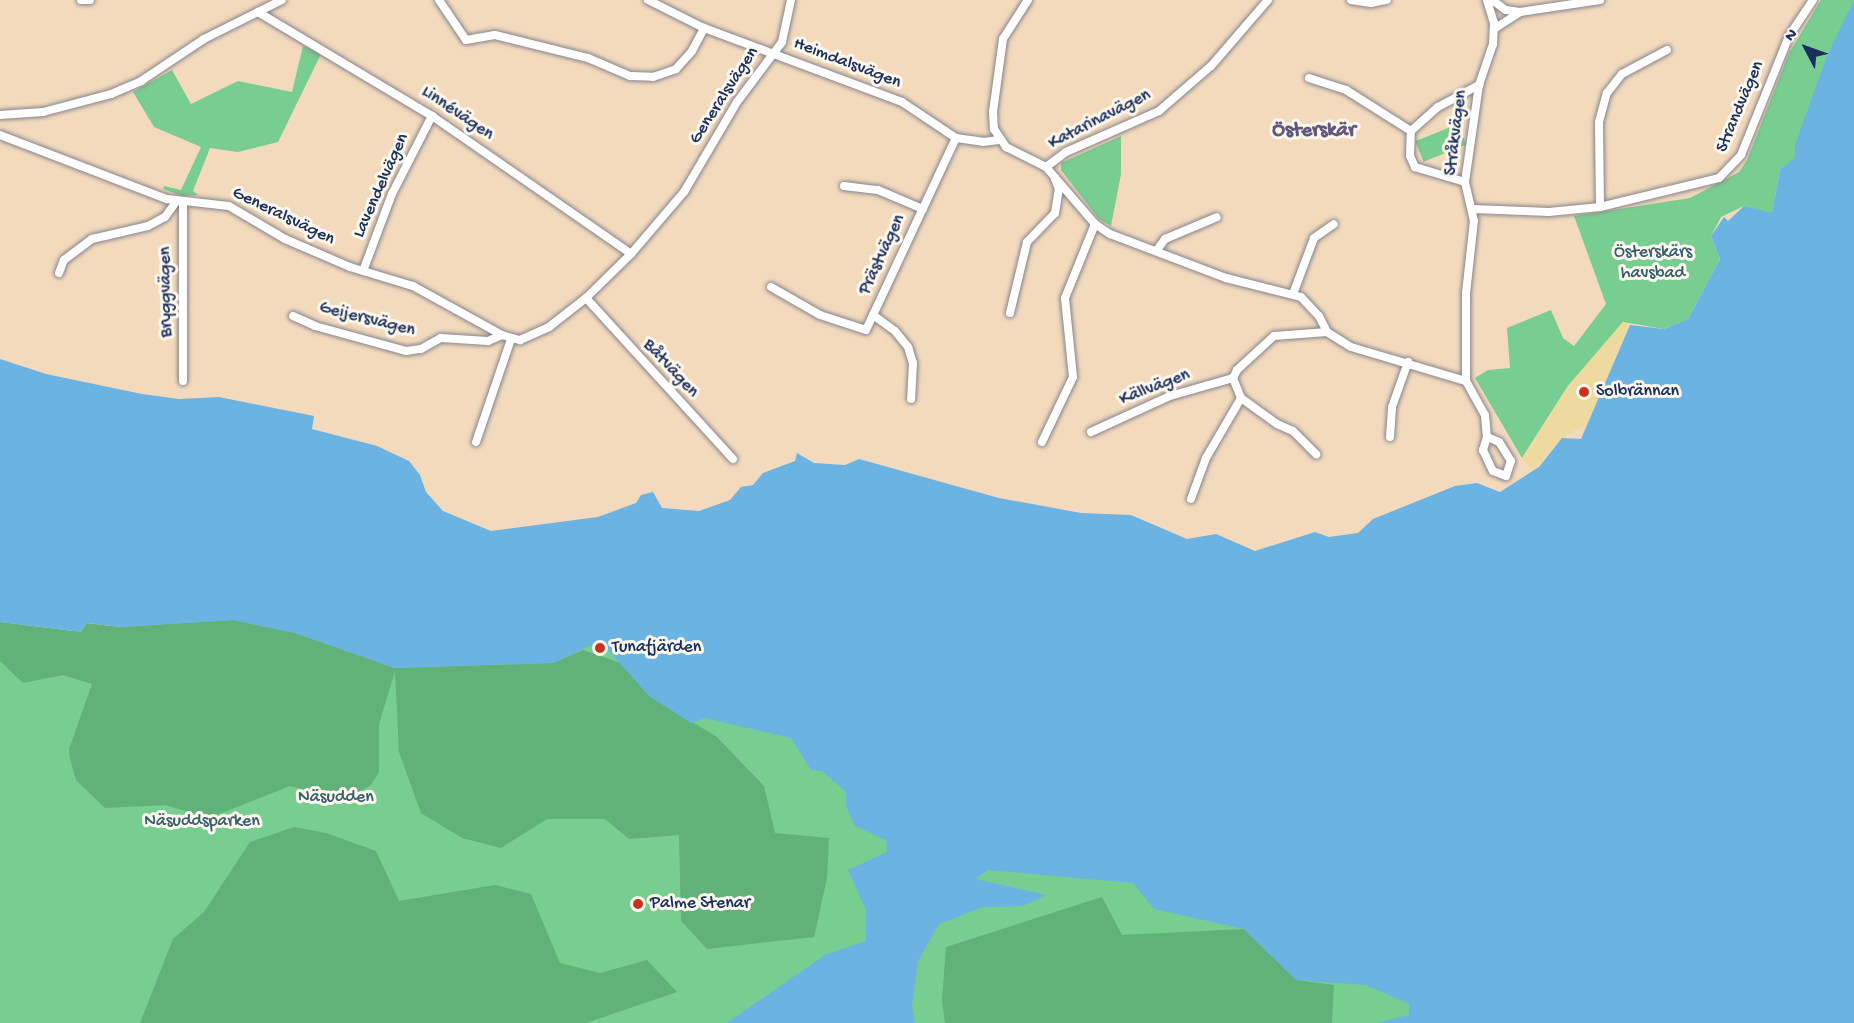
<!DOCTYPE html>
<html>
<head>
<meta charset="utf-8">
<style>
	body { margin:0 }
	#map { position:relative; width:1854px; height:1023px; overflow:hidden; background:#f3dabd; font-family:"Gochi Hand",sans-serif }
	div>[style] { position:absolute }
	.green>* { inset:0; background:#78cd90; transform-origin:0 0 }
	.forest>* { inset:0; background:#62b07a }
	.sand>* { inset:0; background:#eeda9e }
	.water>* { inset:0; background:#6ab3e2 }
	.roads { filter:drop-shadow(0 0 2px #87848e) drop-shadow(0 0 2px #87848e) }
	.minor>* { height:8px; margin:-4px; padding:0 4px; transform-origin:4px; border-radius:4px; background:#fff }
	.dots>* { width:16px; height:16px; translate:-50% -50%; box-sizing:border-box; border:3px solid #fbf7ec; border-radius:50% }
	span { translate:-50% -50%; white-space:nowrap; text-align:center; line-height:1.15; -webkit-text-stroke:6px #fbf7ec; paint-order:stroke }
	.street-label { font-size:18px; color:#1b2f5e }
	.park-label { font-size:18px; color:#375e6d }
	.poi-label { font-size:18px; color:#1b2f5e }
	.left { translate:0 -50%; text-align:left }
	.quarter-label { font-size:21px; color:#62577d; font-weight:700 }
	.north { position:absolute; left:1776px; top:18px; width:60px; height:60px; -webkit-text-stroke:4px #fbf7ec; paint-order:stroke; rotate:311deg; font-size:16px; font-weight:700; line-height:24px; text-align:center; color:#1b2f5e }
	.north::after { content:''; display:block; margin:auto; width:21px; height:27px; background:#1b2f5e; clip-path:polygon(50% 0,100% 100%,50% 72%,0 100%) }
</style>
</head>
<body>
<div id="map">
	<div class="green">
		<div style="clip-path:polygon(1821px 0,1854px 0,1795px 159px,1780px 169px,1772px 214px,1744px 206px,1721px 217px,1711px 236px,1720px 259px,1688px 319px,1664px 329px,1623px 322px,1568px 386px,1522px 458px,1475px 378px,1488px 370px,1510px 368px,1507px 328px,1551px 310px,1563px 338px,1574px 346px,1606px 304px,1574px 216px,1690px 198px,1739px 172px,1747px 160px,1789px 53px)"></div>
		<div style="clip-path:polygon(303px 46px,321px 54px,278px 142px,238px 152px,210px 148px,193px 191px,198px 195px,182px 196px,163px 189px,164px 186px,181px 190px,201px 147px,154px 127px,133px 92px,172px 70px,191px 104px,238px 81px,292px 92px)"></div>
		<div style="left:1458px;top:124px;width:22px;height:46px;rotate:68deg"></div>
		<div style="clip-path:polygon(1121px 136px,1121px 174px,1111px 226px,1099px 219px,1061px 170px,1061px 163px)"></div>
		<div style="clip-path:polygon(654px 580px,1672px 1023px,0 1023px,0 622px,70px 631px)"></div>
	</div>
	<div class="forest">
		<div style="clip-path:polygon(233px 620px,295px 633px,395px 668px,553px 663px,583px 650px,621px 663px,649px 696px,717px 737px,764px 786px,775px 833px,829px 838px,827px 878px,814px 937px,707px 949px,681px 921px,679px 835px,629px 839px,605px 819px,547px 819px,501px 848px,462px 838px,421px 813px,399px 752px,395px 671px,379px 724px,379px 772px,371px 785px,345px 800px,290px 786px,209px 818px,165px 805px,105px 808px,76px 780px,70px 759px,69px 749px,92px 684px,63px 675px,23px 683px,0 661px,0 622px,81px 632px,86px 623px,121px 627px)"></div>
		<div style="clip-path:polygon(294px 827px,326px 833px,376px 851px,399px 901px,495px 885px,531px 894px,560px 963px,600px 973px,647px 960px,677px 992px,586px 1023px,140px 1023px,173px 939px,204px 912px,250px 842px)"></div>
		<div style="clip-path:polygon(1102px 897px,1122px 935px,1244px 929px,1296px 980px,1334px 985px,1332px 1023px,945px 1023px,942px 1000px,946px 947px)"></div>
	</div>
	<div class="sand">
		<div style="clip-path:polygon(1623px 322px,1630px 325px,1587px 427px,1581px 426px,1562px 438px,1533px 471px,1522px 458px,1568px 386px)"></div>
	</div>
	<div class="water">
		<div style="clip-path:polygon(1854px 0,1854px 1023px,1377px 1023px,1409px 1015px,1409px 1004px,1366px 985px,1296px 980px,1244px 929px,1154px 909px,1133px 883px,988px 870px,975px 879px,1046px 895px,1023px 906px,983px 907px,939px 924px,918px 961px,912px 1006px,915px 1023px,727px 1023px,825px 955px,866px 941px,866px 910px,848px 870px,887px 852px,886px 840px,855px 826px,846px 806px,846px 792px,822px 771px,811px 770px,791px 738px,705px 718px,691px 723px,649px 696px,600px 641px,553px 663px,395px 668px,295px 633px,233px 620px,121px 627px,86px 623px,81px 632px,0 622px,0 359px,46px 374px,142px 394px,179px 399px,219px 397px,314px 416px,312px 429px,377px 446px,409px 461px,420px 475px,426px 492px,443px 511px,491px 531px,598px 517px,636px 503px,641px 495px,653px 492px,662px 508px,699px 511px,730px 500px,741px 487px,753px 485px,763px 473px,795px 461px,797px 453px,814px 463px,845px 465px,859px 459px,999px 498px,1081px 513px,1131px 515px,1187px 539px,1216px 534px,1255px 551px,1315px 532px,1329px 537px,1358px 533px,1373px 519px,1455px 486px,1477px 483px,1500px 492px,1539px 467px,1562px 438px,1581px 439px,1630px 325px,1664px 329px,1688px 319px,1720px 259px,1711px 236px,1724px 217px,1728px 221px,1744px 206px,1772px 213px,1780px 169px,1795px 158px,1795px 145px,1827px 56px)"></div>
	</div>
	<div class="roads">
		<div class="minor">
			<div style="left:81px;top:0;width:9px"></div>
			<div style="left:439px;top:0;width:48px;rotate:56deg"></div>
			<div style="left:466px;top:40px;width:29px;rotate:-10deg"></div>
			<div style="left:495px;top:35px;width:96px;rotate:13.9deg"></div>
			<div style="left:588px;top:58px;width:46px;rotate:23.2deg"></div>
			<div style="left:630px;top:76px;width:23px;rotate:2deg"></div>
			<div style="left:653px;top:77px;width:24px;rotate:-19deg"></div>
			<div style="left:676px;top:69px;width:24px;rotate:-48deg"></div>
			<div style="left:692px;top:51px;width:26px;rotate:-62deg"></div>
			<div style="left:648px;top:0;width:63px;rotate:26.6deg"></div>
			<div style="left:704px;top:28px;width:211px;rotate:20.5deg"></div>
			<div style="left:902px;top:102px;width:65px;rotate:33.7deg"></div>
			<div style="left:956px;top:138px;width:27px;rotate:8deg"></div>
			<div style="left:983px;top:142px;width:16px;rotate:-7deg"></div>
			<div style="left:1028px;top:0;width:46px;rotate:122.7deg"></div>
			<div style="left:1003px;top:39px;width:74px;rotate:97.8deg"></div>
			<div style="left:993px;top:112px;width:17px;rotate:87deg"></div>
			<div style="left:994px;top:129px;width:22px;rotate:56deg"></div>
			<div style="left:1006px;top:147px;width:45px;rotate:26.6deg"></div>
			<div style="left:1046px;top:167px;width:75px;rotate:49.3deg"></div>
			<div style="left:1095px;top:224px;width:18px;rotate:34deg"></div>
			<div style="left:1110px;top:234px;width:124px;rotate:20.8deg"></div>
			<div style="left:1226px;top:278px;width:77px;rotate:14.2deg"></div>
			<div style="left:1301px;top:297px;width:26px;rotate:47deg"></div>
			<div style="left:1319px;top:316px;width:18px;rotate:63deg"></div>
			<div style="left:1327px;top:332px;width:28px;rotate:32deg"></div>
			<div style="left:1351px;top:347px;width:120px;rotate:16.5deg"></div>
			<div style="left:1466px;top:381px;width:39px;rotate:61deg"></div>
			<div style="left:1485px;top:415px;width:22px;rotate:85deg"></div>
			<div style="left:1487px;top:437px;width:14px;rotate:107deg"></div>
			<div style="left:1483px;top:450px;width:23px;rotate:65deg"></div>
			<div style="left:1493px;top:471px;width:14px;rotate:21deg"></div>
			<div style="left:1506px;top:476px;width:16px;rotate:-72deg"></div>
			<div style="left:1511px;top:461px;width:22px;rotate:-122deg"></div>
			<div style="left:1499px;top:442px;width:13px;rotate:-157deg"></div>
			<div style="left:1351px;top:0;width:20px;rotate:9deg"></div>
			<div style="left:1371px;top:3px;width:16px;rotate:-11deg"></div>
			<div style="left:1492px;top:0;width:17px;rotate:36deg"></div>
			<div style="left:1506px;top:10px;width:14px;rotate:8deg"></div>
			<div style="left:1520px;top:12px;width:81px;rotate:-8.5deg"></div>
			<div style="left:258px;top:12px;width:203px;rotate:30.9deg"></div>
			<div style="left:432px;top:116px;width:242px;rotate:34.7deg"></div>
			<div style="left:1494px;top:29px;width:31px;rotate:-33deg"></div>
			<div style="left:1309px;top:78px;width:39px;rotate:18deg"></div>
			<div style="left:1346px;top:90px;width:77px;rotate:32.2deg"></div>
			<div style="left:0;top:115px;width:43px;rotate:-4deg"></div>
			<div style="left:43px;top:112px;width:70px;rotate:-14.8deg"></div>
			<div style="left:111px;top:94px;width:33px;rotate:-23deg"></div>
			<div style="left:141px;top:81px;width:76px;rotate:-33.7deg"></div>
			<div style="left:204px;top:39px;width:87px;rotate:-26.6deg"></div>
			<div style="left:0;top:135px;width:179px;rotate:21deg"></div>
			<div style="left:167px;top:199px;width:62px;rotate:6.4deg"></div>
			<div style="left:229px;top:206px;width:65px;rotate:30.5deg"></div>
			<div style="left:285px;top:239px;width:71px;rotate:23.3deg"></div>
			<div style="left:350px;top:267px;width:66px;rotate:16.8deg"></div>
			<div style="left:413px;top:286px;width:102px;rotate:28.8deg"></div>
			<div style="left:502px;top:335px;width:19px;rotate:16deg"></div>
			<div style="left:520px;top:340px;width:32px;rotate:-24deg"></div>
			<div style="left:549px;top:327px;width:47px;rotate:-38.1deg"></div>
			<div style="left:586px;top:298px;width:63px;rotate:-44.4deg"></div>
			<div style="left:631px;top:254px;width:82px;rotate:-49.5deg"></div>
			<div style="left:684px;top:192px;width:104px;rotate:-59.5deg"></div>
			<div style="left:737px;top:102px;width:75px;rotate:-53.1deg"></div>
			<div style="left:782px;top:42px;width:43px;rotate:-77.9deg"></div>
			<div style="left:1046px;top:167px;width:25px;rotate:-37deg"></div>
			<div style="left:1066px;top:152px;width:102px;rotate:-23.8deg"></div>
			<div style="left:1159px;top:111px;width:69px;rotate:-40.9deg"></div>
			<div style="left:1211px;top:66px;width:87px;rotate:-49.2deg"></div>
			<div style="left:1465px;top:182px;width:52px;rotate:-163.3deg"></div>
			<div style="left:1415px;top:167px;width:12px;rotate:-114deg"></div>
			<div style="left:1410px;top:156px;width:25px;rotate:-88deg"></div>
			<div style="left:1411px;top:131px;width:36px;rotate:-42deg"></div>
			<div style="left:1438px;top:107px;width:47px;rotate:-28.2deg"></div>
			<div style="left:844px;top:186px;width:34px;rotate:7deg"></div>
			<div style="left:878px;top:190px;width:49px;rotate:22.9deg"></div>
			<div style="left:1600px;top:207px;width:85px;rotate:-90.7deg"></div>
			<div style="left:1599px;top:122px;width:30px;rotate:-75deg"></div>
			<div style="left:1607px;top:93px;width:24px;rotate:-52deg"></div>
			<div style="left:1622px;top:74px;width:51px;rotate:-28.1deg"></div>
			<div style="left:1473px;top:209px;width:76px;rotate:2.3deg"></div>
			<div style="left:1549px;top:212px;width:51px;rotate:-5.6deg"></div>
			<div style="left:1600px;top:207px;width:122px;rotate:-13.7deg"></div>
			<div style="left:1719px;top:178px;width:32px;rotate:-46deg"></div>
			<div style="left:1741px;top:155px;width:128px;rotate:-68deg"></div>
			<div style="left:1789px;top:36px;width:43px;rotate:-56.3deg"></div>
			<div style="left:1157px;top:250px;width:14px;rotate:-54deg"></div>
			<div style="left:1165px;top:239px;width:56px;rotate:-22.9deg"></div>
			<div style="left:363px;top:271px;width:82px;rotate:-69.4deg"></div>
			<div style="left:392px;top:194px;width:88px;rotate:-62.9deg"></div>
			<div style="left:59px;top:273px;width:14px;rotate:-69deg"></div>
			<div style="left:64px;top:260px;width:35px;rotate:-37deg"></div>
			<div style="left:92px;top:239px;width:57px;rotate:-13.1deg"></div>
			<div style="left:148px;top:226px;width:19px;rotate:-28deg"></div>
			<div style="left:165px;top:217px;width:19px;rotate:-54deg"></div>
			<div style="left:771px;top:287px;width:56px;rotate:29.7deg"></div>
			<div style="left:820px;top:315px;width:48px;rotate:18.1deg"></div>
			<div style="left:866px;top:330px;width:212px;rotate:-64.9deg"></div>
			<div style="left:1293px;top:294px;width:60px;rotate:-69.4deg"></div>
			<div style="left:1314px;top:238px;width:24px;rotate:-35deg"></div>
			<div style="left:586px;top:298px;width:218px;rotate:47.6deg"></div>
			<div style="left:1010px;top:313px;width:73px;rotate:-76.5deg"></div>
			<div style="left:1027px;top:242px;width:40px;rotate:-46deg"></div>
			<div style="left:1055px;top:213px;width:24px;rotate:-81deg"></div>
			<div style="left:1059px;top:189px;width:11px;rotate:-112deg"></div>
			<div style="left:873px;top:315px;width:27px;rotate:36deg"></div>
			<div style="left:895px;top:331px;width:21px;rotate:51deg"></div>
			<div style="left:908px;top:347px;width:17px;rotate:73deg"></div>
			<div style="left:913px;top:363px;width:36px;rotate:93deg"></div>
			<div style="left:293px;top:316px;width:24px;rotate:24deg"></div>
			<div style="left:315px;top:326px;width:94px;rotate:15.4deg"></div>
			<div style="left:406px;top:351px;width:15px;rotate:-8deg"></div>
			<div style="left:421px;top:349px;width:23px;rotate:-29deg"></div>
			<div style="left:441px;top:338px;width:47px;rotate:3.7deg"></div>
			<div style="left:488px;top:341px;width:15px;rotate:-23deg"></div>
			<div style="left:183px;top:381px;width:179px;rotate:-90deg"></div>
			<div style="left:1466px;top:381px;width:88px;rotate:-90deg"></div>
			<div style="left:1466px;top:293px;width:72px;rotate:-83.7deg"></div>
			<div style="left:1474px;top:221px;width:40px;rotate:-103deg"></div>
			<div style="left:1465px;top:182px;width:98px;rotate:-81.8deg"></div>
			<div style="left:1479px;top:85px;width:43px;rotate:-71.1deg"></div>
			<div style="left:1493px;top:44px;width:21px;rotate:-87deg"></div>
			<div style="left:1494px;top:23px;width:24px;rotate:-107deg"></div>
			<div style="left:1241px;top:398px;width:44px;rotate:35.8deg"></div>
			<div style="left:1277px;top:424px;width:17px;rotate:24deg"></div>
			<div style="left:1293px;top:431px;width:33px;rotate:45deg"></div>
			<div style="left:1091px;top:432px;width:87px;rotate:-24.5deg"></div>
			<div style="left:1170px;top:396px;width:66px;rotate:-15.9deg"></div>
			<div style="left:1390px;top:437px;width:30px;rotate:-86deg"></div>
			<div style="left:1392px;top:407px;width:48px;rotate:-70.4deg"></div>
			<div style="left:476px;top:442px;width:109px;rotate:-71.2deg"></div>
			<div style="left:1042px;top:442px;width:72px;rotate:-64.5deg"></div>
			<div style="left:1073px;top:377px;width:79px;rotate:-95.8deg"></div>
			<div style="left:1065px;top:298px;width:80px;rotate:-67.9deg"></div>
			<div style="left:1191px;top:499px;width:44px;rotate:-69.9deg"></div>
			<div style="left:1206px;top:458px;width:69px;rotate:-59.7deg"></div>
			<div style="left:1241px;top:398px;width:22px;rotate:-112deg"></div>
			<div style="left:1233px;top:378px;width:9px;rotate:-63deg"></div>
			<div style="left:1237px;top:370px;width:50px;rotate:-42.6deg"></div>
			<div style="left:1274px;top:336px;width:53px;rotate:-4.3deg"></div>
		</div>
	</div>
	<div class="dots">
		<div style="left:1584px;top:392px;background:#c8321e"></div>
		<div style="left:600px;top:648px;background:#c8321e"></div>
		<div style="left:638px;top:904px;background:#c8321e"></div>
	</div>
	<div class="street-label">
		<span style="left:847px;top:64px;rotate:21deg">Heimdalsvägen</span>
		<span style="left:725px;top:96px;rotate:-57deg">Generalsvägen</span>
		<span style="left:1741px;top:107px;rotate:-67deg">Strandvägen</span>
		<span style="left:457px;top:114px;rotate:34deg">Linnévägen</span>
		<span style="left:1100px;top:120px;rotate:-27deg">Katarinavägen</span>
		<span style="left:1457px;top:133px;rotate:-83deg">Stråkvägen</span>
		<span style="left:382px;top:186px;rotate:-66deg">Lavendelvägen</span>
		<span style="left:283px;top:217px;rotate:26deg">Generalsvägen</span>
		<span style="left:883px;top:255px;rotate:-65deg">Prästvägen</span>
		<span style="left:167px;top:292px;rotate:-91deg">Bryggvägen</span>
		<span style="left:367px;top:320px;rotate:14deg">Geijersvägen</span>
		<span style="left:670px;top:369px;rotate:47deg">Båtvägen</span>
		<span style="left:1155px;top:388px;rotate:-21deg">Källvägen</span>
	</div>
	<div class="park-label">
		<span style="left:1653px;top:264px">Österskärs<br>havsbad</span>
		<span style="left:336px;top:798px">Näsudden</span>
		<span style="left:202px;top:822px">Näsuddsparken</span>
	</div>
	<div class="poi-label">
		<span class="left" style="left:1596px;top:392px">Solbrännan</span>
		<span class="left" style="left:612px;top:648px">Tunafjärden</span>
		<span class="left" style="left:650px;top:904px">Palme Stenar</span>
	</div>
	<div class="quarter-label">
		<span style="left:1314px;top:132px">Österskär</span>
	</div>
	<div class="north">N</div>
</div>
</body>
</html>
